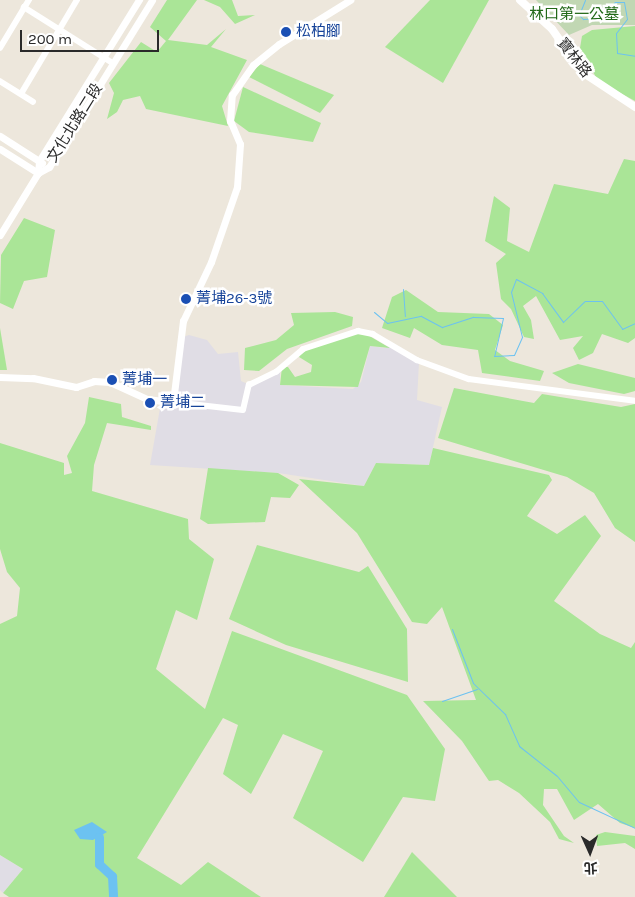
<!DOCTYPE html>
<html>
<head>
<meta charset="utf-8">
<style>
	body { margin:0 }
	#map { position:relative; width:635px; height:897px; overflow:hidden; background:#ede7dc; font-family:Karla,"Noto Sans TC",sans-serif }
	div>[style] { position:absolute }
	.industrial>* { inset:0; background:#e0dde5 }
	.green>* { inset:0; background:#aae597 }
	.cemetery>* { inset:0; background:#c1d7b3 }
	.water>* { inset:0; background:#6cc2f1 }
	.stream>* { height:1px; margin:-0.5px; padding:0 0.5px; transform-origin:0.5px; border-radius:0.5px; background:#6cc2f1 }
	.river>* { height:9px; margin:-4.5px; padding:0 4.5px; transform-origin:4.5px; border-radius:4.5px; background:#6cc2f1 }
	.minor>* { height:5.5px; margin:-2.75px; padding:0 2.75px; transform-origin:2.75px; border-radius:2.75px; background:#fff }
	.tertiary>* { height:7px; margin:-3.5px; padding:0 3.5px; transform-origin:3.5px; border-radius:3.5px; background:#fff }
	.secondary>* { height:8px; margin:-4px; padding:0 4px; transform-origin:4px; border-radius:4px; background:#fff }
	.dots>* { width:14px; height:14px; translate:-50% -50%; box-sizing:border-box; border:2px solid #fff; border-radius:50% }
	span { translate:-50% -50%; white-space:nowrap; text-align:center; line-height:1.15; -webkit-text-stroke:5px #fff; paint-order:stroke }
	.park-label { font-size:15px; color:#226918 }
	.transit-label { font-size:15px; color:#164399 }
	.left { translate:0 -50%; text-align:left }
	.street-label { font-size:15px; color:#2a2a2a }
	.north { position:absolute; left:565px; top:827px; width:50px; height:50px; -webkit-text-stroke:4px #fff; paint-order:stroke; rotate:178deg; font-size:14px; font-weight:700; line-height:20px; text-align:center; color:#2a2a2a }
	.north::after { content:''; display:block; margin:auto; width:18px; height:22px; background:#2a2a2a; clip-path:polygon(50% 0,100% 100%,50% 72%,0 100%) }
	.scale { position:absolute; left:20px; top:30px; width:139px; height:22px; box-sizing:border-box; border:2px solid #2a2a2a; border-top:0; padding-left:6px; font-size:15px; line-height:18px; white-space:nowrap; color:#2a2a2a; -webkit-text-stroke:4px #fff; paint-order:stroke }
</style>
</head>
<body>
<div id="map">
	<div class="industrial">
		<div style="clip-path:polygon(189px 335px,207px 340px,218px 354px,238px 352px,241px 381px,250px 385px,280px 369px,280px 385px,353px 389px,361px 382px,370px 346px,386px 348px,389px 343px,419px 363px,417px 400px,442px 407px,429px 465px,376px 463px,364px 486px,278px 473px,150px 465px,162px 397px,175px 399px,183px 337px)"></div>
		<div style="clip-path:polygon(0 855px,23px 869px,3px 893px,0 890px)"></div>
	</div>
	<div class="green">
		<div style="clip-path:polygon(167px 0,197px 0,168px 40px,207px 45px,226px 29px,211px 47px,247px 60px,222px 106px,228px 126px,146px 109px,140px 96px,123px 100px,117px 112px,107px 119px,114px 93px,109px 83px,141px 42px,157px 52px,166px 41px,150px 27px)"></div>
		<div style="clip-path:polygon(204px 0,232px 0,238px 16px,255px 15px,235px 24px,220px 7px)"></div>
		<div style="clip-path:polygon(430px 0,489px 0,443px 83px,385px 47px)"></div>
		<div style="clip-path:polygon(635px 26px,635px 101px,598px 81px,580px 48px,582px 36px,592px 30px)"></div>
		<div style="clip-path:polygon(260px 64px,334px 95px,320px 113px,249px 77px)"></div>
		<div style="clip-path:polygon(243px 87px,321px 123px,313px 142px,249px 132px,234px 121px)"></div>
		<div style="clip-path:polygon(624px 159px,635px 161px,635px 338px,628px 343px,602px 334px,593px 353px,579px 360px,573px 348px,583px 336px,560px 340px,536px 296px,523px 306px,531px 320px,534px 339px,524px 337px,511px 309px,501px 299px,496px 263px,506px 254px,485px 241px,494px 196px,510px 208px,507px 241px,529px 252px,554px 184px,608px 194px)"></div>
		<div style="clip-path:polygon(24px 218px,55px 230px,47px 277px,24px 281px,13px 309px,0 303px,1px 255px)"></div>
		<div style="clip-path:polygon(406px 290px,438px 312px,489px 314px,503px 325px,495px 350px,510px 361px,544px 371px,540px 381px,482px 373px,478px 350px,442px 345px,414px 328px,410px 338px,382px 328px,392px 297px)"></div>
		<div style="clip-path:polygon(335px 312px,353px 317px,352px 326px,287px 349px,259px 371px,244px 370px,245px 348px,276px 340px,294px 325px,291px 313px)"></div>
		<div style="clip-path:polygon(0 328px,7px 370px,0 370px)"></div>
		<div style="clip-path:polygon(359px 330px,390px 348px,370px 346px,358px 387px,280px 385px,282px 367px,288px 367px,295px 377px,311px 372px,312px 365px,299px 357px,303px 351px)"></div>
		<div style="clip-path:polygon(578px 364px,635px 378px,635px 391px,624px 394px,569px 383px,552px 373px)"></div>
		<div style="clip-path:polygon(454px 388px,534px 403px,542px 394px,621px 407px,635px 404px,635px 542px,615px 528px,594px 493px,567px 477px,438px 438px)"></div>
		<div style="clip-path:polygon(89px 397px,121px 404px,122px 417px,151px 426px,151px 430px,107px 423px,94px 465px,92px 491px,188px 519px,189px 539px,214px 559px,197px 620px,176px 610px,156px 669px,205px 709px,232px 631px,407px 695px,445px 749px,435px 801px,403px 797px,363px 862px,293px 818px,323px 751px,283px 734px,251px 794px,223px 774px,238px 725px,223px 718px,137px 858px,181px 885px,208px 862px,261px 897px,9px 897px,3px 893px,23px 869px,0 855px,0 624px,17px 616px,20px 588px,7px 572px,0 549px,0 443px,64px 463px,64px 475px,72px 473px,67px 456px,85px 423px)"></div>
		<div style="clip-path:polygon(433px 448px,549px 475px,552px 480px,527px 516px,557px 534px,585px 515px,601px 536px,554px 601px,600px 634px,631px 648px,635px 642px,635px 828px,620px 823px,598px 804px,574px 820px,557px 789px,544px 789px,543px 805px,564px 836px,574px 843px,559px 839px,550px 822px,519px 793px,498px 780px,489px 781px,462px 741px,423px 701px,476px 700px,442px 607px,427px 624px,412px 622px,357px 533px,299px 479px,364px 486px,376px 463px,429px 465px)"></div>
		<div style="clip-path:polygon(208px 468px,278px 473px,299px 485px,290px 498px,271px 497px,265px 522px,208px 524px,200px 519px)"></div>
		<div style="clip-path:polygon(257px 545px,359px 572px,368px 566px,407px 629px,408px 682px,286px 645px,229px 619px)"></div>
		<div style="clip-path:polygon(605px 832px,635px 836px,635px 849px,625px 843px,597px 846px,596px 835px)"></div>
		<div style="clip-path:polygon(412px 852px,457px 897px,384px 897px)"></div>
	</div>
	<div class="cemetery">
		<div style="clip-path:polygon(536px 0,635px 0,635px 25px,592px 25px,569px 35px)"></div>
	</div>
	<div class="water">
		<div style="clip-path:polygon(92px 822px,107px 832px,93px 840px,80px 839px,74px 830px)"></div>
	</div>
	<div class="stream">
		<div style="left:585px;top:0;width:16px;rotate:112deg"></div>
		<div style="left:579px;top:15px;width:6px;rotate:45deg"></div>
		<div style="left:583px;top:19px;width:18px;rotate:-3deg"></div>
		<div style="left:601px;top:18px;width:21px;rotate:-49deg"></div>
		<div style="left:615px;top:2px;width:9px"></div>
		<div style="left:624px;top:2px;width:17px;rotate:80deg"></div>
		<div style="left:627px;top:19px;width:18px;rotate:128deg"></div>
		<div style="left:616px;top:33px;width:20px;rotate:87deg"></div>
		<div style="left:617px;top:53px;width:18px;rotate:9deg"></div>
		<div style="left:403px;top:289px;width:27px;rotate:86deg"></div>
		<div style="left:374px;top:312px;width:17px;rotate:40deg"></div>
		<div style="left:387px;top:323px;width:35px;rotate:-12deg"></div>
		<div style="left:421px;top:316px;width:24px;rotate:28deg"></div>
		<div style="left:442px;top:327px;width:33px;rotate:-18deg"></div>
		<div style="left:473px;top:317px;width:30px;rotate:2deg"></div>
		<div style="left:503px;top:318px;width:39px;rotate:103deg"></div>
		<div style="left:494px;top:356px;width:20px;rotate:-3deg"></div>
		<div style="left:514px;top:355px;width:20px;rotate:-66deg"></div>
		<div style="left:522px;top:337px;width:46px;rotate:-103.7deg"></div>
		<div style="left:511px;top:292px;width:14px;rotate:-69deg"></div>
		<div style="left:516px;top:279px;width:30px;rotate:28deg"></div>
		<div style="left:542px;top:293px;width:36px;rotate:54deg"></div>
		<div style="left:563px;top:322px;width:30px;rotate:-44deg"></div>
		<div style="left:585px;top:301px;width:17px"></div>
		<div style="left:602px;top:301px;width:34px;rotate:54deg"></div>
		<div style="left:622px;top:329px;width:14px;rotate:-25deg"></div>
		<div style="left:452px;top:629px;width:58px;rotate:68.7deg"></div>
		<div style="left:473px;top:683px;width:45px;rotate:44.1deg"></div>
		<div style="left:505px;top:714px;width:35px;rotate:66deg"></div>
		<div style="left:519px;top:746px;width:48px;rotate:38.3deg"></div>
		<div style="left:557px;top:776px;width:34px;rotate:50deg"></div>
		<div style="left:579px;top:802px;width:62px;rotate:24.9deg"></div>
		<div style="left:442px;top:701px;width:37px;rotate:-19deg"></div>
	</div>
	<div class="river">
		<div style="left:99px;top:837px;width:27px;rotate:90deg"></div>
		<div style="left:99px;top:864px;width:18px;rotate:43deg"></div>
		<div style="left:112px;top:876px;width:21px;rotate:87deg"></div>
	</div>
	<div class="minor">
		<div style="left:24px;top:7px;width:105px;rotate:32.2deg"></div>
		<div style="left:0;top:48px;width:56px;rotate:-58.9deg"></div>
		<div style="left:0;top:81px;width:39px;rotate:32deg"></div>
		<div style="left:21px;top:94px;width:109px;rotate:-59.2deg"></div>
		<div style="left:173px;top:402px;width:70px;rotate:6.5deg"></div>
		<div style="left:243px;top:410px;width:26px;rotate:-77deg"></div>
		<div style="left:249px;top:385px;width:30px;rotate:-26deg"></div>
		<div style="left:276px;top:372px;width:35px;rotate:-40deg"></div>
		<div style="left:303px;top:349px;width:58px;rotate:-18.1deg"></div>
		<div style="left:358px;top:331px;width:15px;rotate:11deg"></div>
		<div style="left:373px;top:334px;width:51px;rotate:30.6deg"></div>
		<div style="left:417px;top:360px;width:55px;rotate:20.1deg"></div>
		<div style="left:469px;top:379px;width:167px;rotate:7.5deg"></div>
	</div>
	<div class="tertiary">
		<div style="left:0;top:136px;width:50px;rotate:32.7deg"></div>
		<div style="left:0;top:149px;width:45px;rotate:32.3deg"></div>
		<div style="left:38px;top:173px;width:13px;rotate:-29deg"></div>
		<div style="left:49px;top:167px;width:196px;rotate:-58.3deg"></div>
		<div style="left:0;top:235px;width:73px;rotate:-58.5deg"></div>
		<div style="left:38px;top:173px;width:12px;rotate:-85deg"></div>
		<div style="left:39px;top:161px;width:190px;rotate:-58.2deg"></div>
		<div style="left:0;top:377px;width:33px;rotate:2deg"></div>
		<div style="left:33px;top:378px;width:44px;rotate:11.8deg"></div>
		<div style="left:76px;top:387px;width:19px;rotate:-18deg"></div>
		<div style="left:94px;top:381px;width:16px;rotate:4deg"></div>
		<div style="left:110px;top:382px;width:41px;rotate:24.7deg"></div>
		<div style="left:147px;top:399px;width:26px;rotate:7deg"></div>
		<div style="left:173px;top:402px;width:82px;rotate:-83deg"></div>
		<div style="left:183px;top:321px;width:65px;rotate:-64.6deg"></div>
		<div style="left:211px;top:262px;width:79px;rotate:-70.9deg"></div>
		<div style="left:237px;top:187px;width:43px;rotate:-86deg"></div>
		<div style="left:240px;top:144px;width:25px;rotate:-113deg"></div>
		<div style="left:230px;top:121px;width:26px;rotate:-86deg"></div>
		<div style="left:232px;top:95px;width:37px;rotate:-55deg"></div>
		<div style="left:253px;top:65px;width:33px;rotate:-39deg"></div>
		<div style="left:279px;top:44px;width:84px;rotate:-31.8deg"></div>
	</div>
	<div class="secondary">
		<div style="left:520px;top:0;width:43px;rotate:42.2deg"></div>
		<div style="left:552px;top:29px;width:52px;rotate:55.1deg"></div>
		<div style="left:582px;top:72px;width:64px;rotate:33.4deg"></div>
	</div>
	<div class="dots">
		<div style="left:286px;top:32px;background:#1a4fb4"></div>
		<div style="left:186px;top:299px;background:#1a4fb4"></div>
		<div style="left:112px;top:380px;background:#1a4fb4"></div>
		<div style="left:150px;top:403px;background:#1a4fb4"></div>
	</div>
	<div class="park-label">
		<span style="left:574px;top:15px">林口第一公墓</span>
	</div>
	<div class="transit-label">
		<span class="left" style="left:296px;top:32px">松柏腳</span>
		<span class="left" style="left:196px;top:299px">菁埔26-3號</span>
		<span class="left" style="left:122px;top:380px">菁埔一</span>
		<span class="left" style="left:160px;top:403px">菁埔二</span>
	</div>
	<div class="street-label">
		<span style="left:574px;top:58px;rotate:52deg">寶林路</span>
		<span style="left:75px;top:123px;rotate:-58deg">文化北路二段</span>
	</div>
	<div class="north">北</div>
	<div class="scale">200 m</div>
</div>
</body>
</html>
